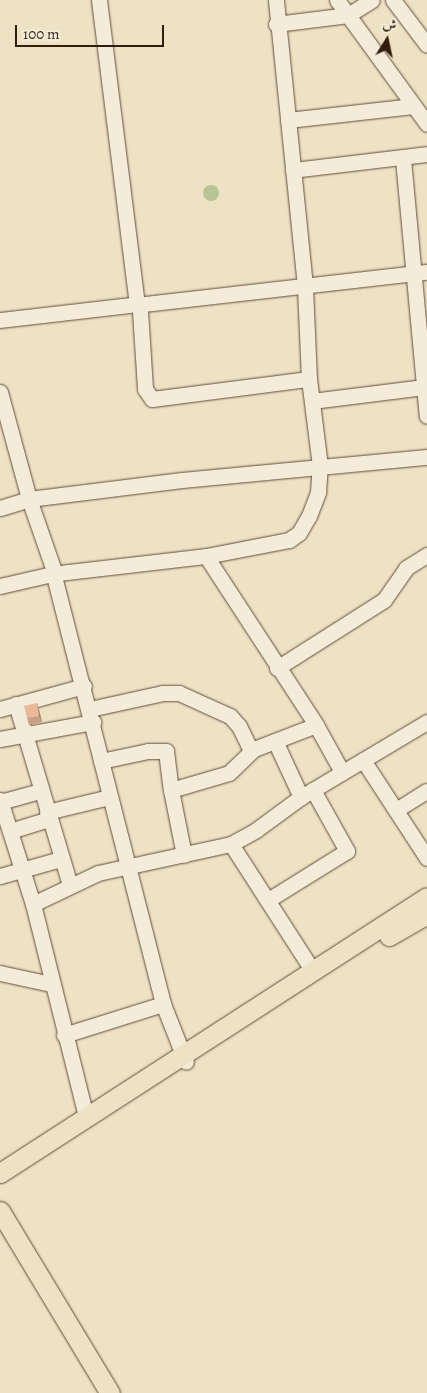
<!DOCTYPE html>
<html>
<head>
<meta charset="utf-8">
<style>
	body { margin:0 }
	#map { position:relative; width:427px; height:1393px; overflow:hidden; background:#eee2c4; font-family:Alegreya,Amiri,serif }
	div>[style] { position:absolute }
	.green>* { inset:0; background:#b9c394 }
	.round { border-radius:50% }
	.roads { filter:drop-shadow(0 0 1px #604e3b) drop-shadow(0 0 1px #604e3b) }
	.minor>* { height:15px; margin:-7.5px; padding:0 7.5px; transform-origin:7.5px; border-radius:7.5px; background:#f4ecd9 }
	.major>* { height:19px; margin:-9.5px; padding:0 9.5px; transform-origin:9.5px; border-radius:9.5px; background:#eee2c4 }
	.wall>* { inset:0; background:#c8a084 }
	.shaded-wall>* { inset:0; background:#a3826c }
	.building>* { inset:0; background:#e9ba9a }
	span { translate:-50% -50%; white-space:nowrap; text-align:center; line-height:1.15; -webkit-text-stroke:5px #f4ecd9; paint-order:stroke }
	.north { position:absolute; left:362px; top:15px; width:50px; height:50px; -webkit-text-stroke:4px #f4ecd9; paint-order:stroke; rotate:10deg; font-size:14px; font-weight:700; line-height:20px; text-align:center; color:#301d0d }
	.north::after { content:''; display:block; margin:auto; width:18px; height:22px; background:#301d0d; clip-path:polygon(50% 0,100% 100%,50% 72%,0 100%) }
	.scale { position:absolute; left:15px; top:25px; width:149px; height:22px; box-sizing:border-box; border:2px solid #301d0d; border-top:0; padding-left:6px; font-size:15px; line-height:18px; white-space:nowrap; color:#301d0d; -webkit-text-stroke:4px #f4ecd9; paint-order:stroke }
</style>
</head>
<body>
<div id="map">
	<div class="green">
		<div class="round" style="left:203px;top:185px;width:16px;height:16px"></div>
	</div>
	<div class="roads">
		<div class="minor">
			<div style="left:99px;top:0;width:299px;rotate:82.9deg"></div>
			<div style="left:337px;top:0;width:153px;rotate:54deg"></div>
			<div style="left:393px;top:0;width:56px;rotate:52.9deg"></div>
			<div style="left:276px;top:24px;width:73px;rotate:-7.1deg"></div>
			<div style="left:348px;top:15px;width:28px;rotate:-32deg"></div>
			<div style="left:288px;top:120px;width:126px;rotate:-6.4deg"></div>
			<div style="left:403px;top:159px;width:258px;rotate:84.7deg"></div>
			<div style="left:293px;top:170px;width:135px;rotate:-6.8deg"></div>
			<div style="left:144px;top:304px;width:285px;rotate:-6.5deg"></div>
			<div style="left:140px;top:311px;width:78px;rotate:86.3deg"></div>
			<div style="left:145px;top:389px;width:12px;rotate:55deg"></div>
			<div style="left:152px;top:399px;width:158px;rotate:-7.3deg"></div>
			<div style="left:0;top:320px;width:131px;rotate:-6.6deg"></div>
			<div style="left:0;top:392px;width:111px;rotate:74.8deg"></div>
			<div style="left:29px;top:499px;width:73px;rotate:70.8deg"></div>
			<div style="left:312px;top:401px;width:113px;rotate:-7.1deg"></div>
			<div style="left:0;top:508px;width:30px;rotate:-17deg"></div>
			<div style="left:29px;top:499px;width:154px;rotate:-7.1deg"></div>
			<div style="left:182px;top:480px;width:246px;rotate:-5.4deg"></div>
			<div style="left:206px;top:556px;width:85px;rotate:-10.9deg"></div>
			<div style="left:289px;top:540px;width:12px;rotate:-35deg"></div>
			<div style="left:299px;top:533px;width:20px;rotate:-60deg"></div>
			<div style="left:309px;top:516px;width:26px;rotate:-69deg"></div>
			<div style="left:318px;top:492px;width:26px;rotate:-86deg"></div>
			<div style="left:320px;top:466px;width:88px;rotate:-97.2deg"></div>
			<div style="left:309px;top:379px;width:93px;rotate:-92.5deg"></div>
			<div style="left:305px;top:286px;width:287px;rotate:-95.8deg"></div>
			<div style="left:59px;top:573px;width:148px;rotate:-6.6deg"></div>
			<div style="left:206px;top:556px;width:202px;rotate:56.9deg"></div>
			<div style="left:316px;top:725px;width:54px;rotate:61deg"></div>
			<div style="left:55px;top:580px;width:438px;rotate:75.7deg"></div>
			<div style="left:163px;top:1004px;width:62px;rotate:68.4deg"></div>
			<div style="left:0;top:586px;width:49px;rotate:-12.9deg"></div>
			<div style="left:277px;top:668px;width:127px;rotate:-32.4deg"></div>
			<div style="left:384px;top:600px;width:39px;rotate:-55deg"></div>
			<div style="left:406px;top:568px;width:25px;rotate:-32deg"></div>
			<div style="left:16px;top:704px;width:189px;rotate:73.4deg"></div>
			<div style="left:0;top:709px;width:87px;rotate:-15.3deg"></div>
			<div style="left:90px;top:709px;width:75px;rotate:-12.4deg"></div>
			<div style="left:163px;top:693px;width:16px"></div>
			<div style="left:179px;top:693px;width:56px;rotate:24.3deg"></div>
			<div style="left:230px;top:716px;width:13px;rotate:48deg"></div>
			<div style="left:239px;top:726px;width:28px;rotate:64deg"></div>
			<div style="left:0;top:739px;width:95px;rotate:-10.4deg"></div>
			<div style="left:275px;top:741px;width:62px;rotate:65.1deg"></div>
			<div style="left:363px;top:760px;width:117px;rotate:56.9deg"></div>
			<div style="left:101px;top:761px;width:48px;rotate:-12deg"></div>
			<div style="left:148px;top:751px;width:18px"></div>
			<div style="left:166px;top:751px;width:39px;rotate:83deg"></div>
			<div style="left:171px;top:790px;width:66px;rotate:78.7deg"></div>
			<div style="left:171px;top:790px;width:60px;rotate:-16.3deg"></div>
			<div style="left:229px;top:773px;width:35px;rotate:-44deg"></div>
			<div style="left:254px;top:749px;width:66px;rotate:-21.2deg"></div>
			<div style="left:0;top:800px;width:109px;rotate:72.4deg"></div>
			<div style="left:33px;top:904px;width:219px;rotate:76deg"></div>
			<div style="left:0;top:802px;width:41px;rotate:-15.4deg"></div>
			<div style="left:396px;top:810px;width:36px;rotate:-32deg"></div>
			<div style="left:47px;top:812px;width:64px;rotate:-13.6deg"></div>
			<div style="left:10px;top:831px;width:41px;rotate:-17.1deg"></div>
			<div style="left:231px;top:844px;width:151px;rotate:57.2deg"></div>
			<div style="left:0;top:876px;width:63px;rotate:-15.6deg"></div>
			<div style="left:268px;top:900px;width:93px;rotate:-31.8deg"></div>
			<div style="left:347px;top:851px;width:70px;rotate:-119.1deg"></div>
			<div style="left:33px;top:904px;width:72px;rotate:-25.5deg"></div>
			<div style="left:98px;top:873px;width:136px;rotate:-12.3deg"></div>
			<div style="left:231px;top:844px;width:29px;rotate:-29deg"></div>
			<div style="left:256px;top:830px;width:56px;rotate:-36.3deg"></div>
			<div style="left:301px;top:797px;width:147px;rotate:-30.8deg"></div>
			<div style="left:0;top:973px;width:52px;rotate:12.2deg"></div>
			<div style="left:64px;top:1035px;width:104px;rotate:-17.4deg"></div>
		</div>
		<div class="major">
			<div style="left:389px;top:936px;width:44px;rotate:-30.1deg"></div>
			<div style="left:0;top:1173px;width:508px;rotate:-32.88deg"></div>
			<div style="left:0;top:1211px;width:213px;rotate:58.9deg"></div>
		</div>
	</div>
	<div class="wall">
		<div style="clip-path:polygon(37px 703px,39px 710px,42px 722px,29px 725px,27px 718px)"></div>
	</div>
	<div class="shaded-wall">
		<div style="clip-path:polygon(37px 703px,39px 710px,42px 722px,39px 716px)"></div>
	</div>
	<div class="building">
		<div style="clip-path:polygon(37px 703px,39px 716px,27px 718px,24px 706px)"></div>
	</div>
	<div class="north">ش</div>
	<div class="scale">100 m</div>
</div>
</body>
</html>
